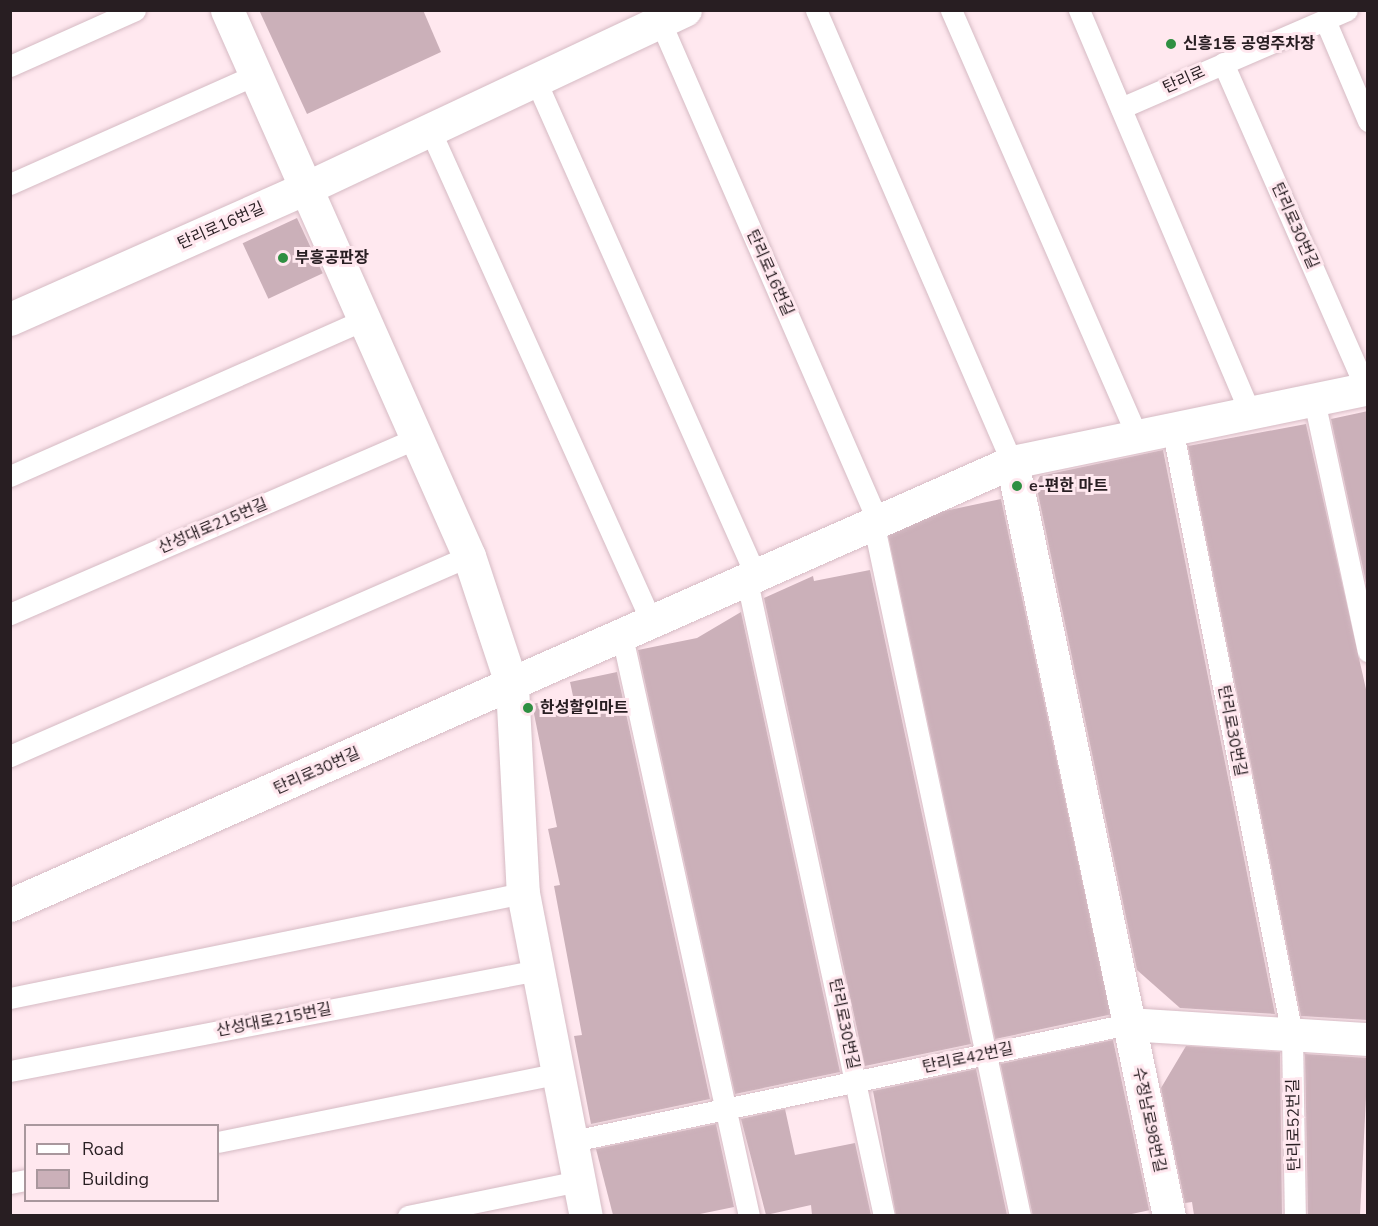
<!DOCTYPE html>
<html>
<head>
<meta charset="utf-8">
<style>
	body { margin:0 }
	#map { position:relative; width:1378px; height:1226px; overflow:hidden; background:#ffe8ef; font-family:"Nunito Sans","Noto Sans KR",sans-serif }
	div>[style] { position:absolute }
	.building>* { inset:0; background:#cbb0b9; transform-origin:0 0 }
	.roads { filter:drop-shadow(0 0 2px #d6bbc4) drop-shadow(0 0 2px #d6bbc4) }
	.service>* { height:21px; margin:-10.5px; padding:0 10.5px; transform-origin:10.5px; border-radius:10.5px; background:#fff }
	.minor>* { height:33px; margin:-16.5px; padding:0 16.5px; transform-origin:16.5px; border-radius:16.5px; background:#fff }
	.dots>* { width:16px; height:16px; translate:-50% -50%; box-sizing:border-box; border:3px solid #ffe8ef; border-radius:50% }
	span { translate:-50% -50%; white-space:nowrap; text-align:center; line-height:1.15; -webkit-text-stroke:6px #ffe8ef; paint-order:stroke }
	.poi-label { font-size:16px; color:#281e22; font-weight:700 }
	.left { translate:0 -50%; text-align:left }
	.street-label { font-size:16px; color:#281e22 }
	.frame { position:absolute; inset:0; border:12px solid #281e22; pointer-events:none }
	.legend { position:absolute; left:24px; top:1124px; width:195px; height:78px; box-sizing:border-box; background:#ffe8ef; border:2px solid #a9979d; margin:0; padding:8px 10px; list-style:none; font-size:18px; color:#281e22 }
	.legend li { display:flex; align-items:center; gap:12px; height:30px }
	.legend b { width:30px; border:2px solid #a9979d }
</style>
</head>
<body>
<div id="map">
	<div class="building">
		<div style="clip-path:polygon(259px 10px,423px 10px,441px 52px,307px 114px)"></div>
		<div style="left:297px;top:218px;width:61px;height:60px;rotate:65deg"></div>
		<div style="clip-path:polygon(1368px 411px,1368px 587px,1367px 587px,1331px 419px)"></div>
		<div style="clip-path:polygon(1306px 424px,1368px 698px,1368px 1020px,1301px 1016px,1188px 446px)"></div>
		<div style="clip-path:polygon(1163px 450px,1275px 1014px,1180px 1008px,1137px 970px,1036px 484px,1040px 476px)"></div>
		<div style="left:1001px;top:499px;width:527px;height:118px;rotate:78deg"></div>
		<div style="clip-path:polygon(870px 570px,971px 1044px,865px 1066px,764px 598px,813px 576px,814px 581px)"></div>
		<div style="clip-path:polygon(741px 612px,840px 1072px,735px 1094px,638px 650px,697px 638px)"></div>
		<div style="clip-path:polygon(617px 672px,710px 1099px,591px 1124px,574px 1036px,582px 1035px,554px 886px,560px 885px,548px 829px,557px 827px,532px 704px,573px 696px,570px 682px)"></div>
		<div style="left:1113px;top:1040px;width:174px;height:115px;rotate:78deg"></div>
		<div style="clip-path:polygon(1186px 1046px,1280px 1052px,1282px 1215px,1194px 1215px,1192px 1202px,1185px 1203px,1161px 1088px)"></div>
		<div style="clip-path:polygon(1305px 1054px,1368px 1058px,1360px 1215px,1308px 1215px)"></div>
		<div style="clip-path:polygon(976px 1069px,1007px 1215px,896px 1215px,873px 1091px)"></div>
		<div style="clip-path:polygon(785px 1109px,795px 1155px,855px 1143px,871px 1215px,812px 1215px,811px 1205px,766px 1215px,741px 1119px)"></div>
		<div style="clip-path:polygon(716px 1124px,734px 1207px,695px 1215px,613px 1215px,596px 1149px)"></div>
	</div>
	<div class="roads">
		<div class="service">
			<div style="left:816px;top:10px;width:493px;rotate:66.6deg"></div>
			<div style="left:951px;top:10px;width:464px;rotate:66.4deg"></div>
			<div style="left:1079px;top:10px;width:438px;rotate:67deg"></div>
			<div style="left:1325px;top:20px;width:110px;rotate:66.9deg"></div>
			<div style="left:660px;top:21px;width:549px;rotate:66.47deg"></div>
			<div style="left:1223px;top:63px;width:356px;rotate:66.3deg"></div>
			<div style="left:10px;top:66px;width:137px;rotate:-24.1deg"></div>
			<div style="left:535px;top:79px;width:544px;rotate:66.03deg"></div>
			<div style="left:1121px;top:108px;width:246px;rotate:-23.4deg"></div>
			<div style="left:430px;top:130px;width:541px;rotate:65.76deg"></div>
			<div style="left:10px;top:184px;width:268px;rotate:-24deg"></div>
			<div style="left:1314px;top:400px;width:257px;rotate:77.9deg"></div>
			<div style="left:1172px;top:428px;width:618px;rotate:78.8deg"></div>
			<div style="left:1292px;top:1034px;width:182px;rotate:89.1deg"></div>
			<div style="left:10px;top:476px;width:386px;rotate:-23.8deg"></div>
			<div style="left:874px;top:526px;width:705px;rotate:78.05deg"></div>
			<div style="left:747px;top:581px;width:650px;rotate:77.83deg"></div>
			<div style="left:10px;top:614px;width:443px;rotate:-23.4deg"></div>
			<div style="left:622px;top:636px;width:594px;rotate:77.65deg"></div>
			<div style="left:10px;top:756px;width:501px;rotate:-23.54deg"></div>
			<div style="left:10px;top:998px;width:524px;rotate:-11.57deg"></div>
			<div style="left:10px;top:1071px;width:538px;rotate:-10.83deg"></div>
			<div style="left:573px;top:1141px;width:567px;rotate:-11.9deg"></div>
			<div style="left:218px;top:1142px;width:348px;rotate:-11.4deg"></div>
			<div style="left:10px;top:1183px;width:16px;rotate:-11deg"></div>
			<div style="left:408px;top:1216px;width:175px;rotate:-11.6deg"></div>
		</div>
		<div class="minor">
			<div style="left:227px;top:10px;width:597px;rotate:66.1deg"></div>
			<div style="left:469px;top:556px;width:137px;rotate:71.7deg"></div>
			<div style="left:512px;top:686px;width:207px;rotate:87deg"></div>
			<div style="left:523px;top:893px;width:329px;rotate:79deg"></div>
			<div style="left:10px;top:319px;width:321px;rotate:-23.9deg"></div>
			<div style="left:304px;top:189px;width:421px;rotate:-25.2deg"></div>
			<div style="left:1012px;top:462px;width:770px;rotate:78.24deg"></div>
			<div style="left:10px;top:905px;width:1096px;rotate:-23.85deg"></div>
			<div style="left:1012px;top:462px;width:364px;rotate:-11.7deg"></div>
			<div style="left:1128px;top:1024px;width:240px;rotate:3.6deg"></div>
		</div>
	</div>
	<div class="dots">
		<div style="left:1171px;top:44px;background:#2f8f42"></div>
		<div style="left:283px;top:258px;background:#2f8f42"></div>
		<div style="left:1017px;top:486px;background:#2f8f42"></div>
		<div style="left:528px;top:708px;background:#2f8f42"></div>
	</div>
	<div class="poi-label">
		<span class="left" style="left:1183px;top:44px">신흥1동 공영주차장</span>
		<span class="left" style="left:295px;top:258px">부흥공판장</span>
		<span class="left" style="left:1029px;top:486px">e-편한 마트</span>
		<span class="left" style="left:540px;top:708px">한성할인마트</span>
	</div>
	<div class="street-label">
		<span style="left:1184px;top:80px;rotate:-24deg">탄리로</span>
		<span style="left:221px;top:226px;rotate:-24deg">탄리로16번길</span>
		<span style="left:1295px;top:226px;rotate:66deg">탄리로30번길</span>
		<span style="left:770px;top:273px;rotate:66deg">탄리로16번길</span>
		<span style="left:213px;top:526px;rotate:-23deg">산성대로215번길</span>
		<span style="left:1232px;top:731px;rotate:79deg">탄리로30번길</span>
		<span style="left:317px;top:771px;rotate:-24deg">탄리로30번길</span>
		<span style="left:274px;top:1020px;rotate:-11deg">산성대로215번길</span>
		<span style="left:844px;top:1024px;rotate:78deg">탄리로30번길</span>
		<span style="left:968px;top:1058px;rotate:-12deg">탄리로42번길</span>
		<span style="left:1149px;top:1120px;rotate:78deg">수정남로98번길</span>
		<span style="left:1294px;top:1125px;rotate:-91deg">탄리로52번길</span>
	</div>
	<div class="frame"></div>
	<ul class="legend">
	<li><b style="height:8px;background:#fff"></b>Road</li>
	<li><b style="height:16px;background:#cbb0b9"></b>Building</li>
	</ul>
</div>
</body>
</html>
